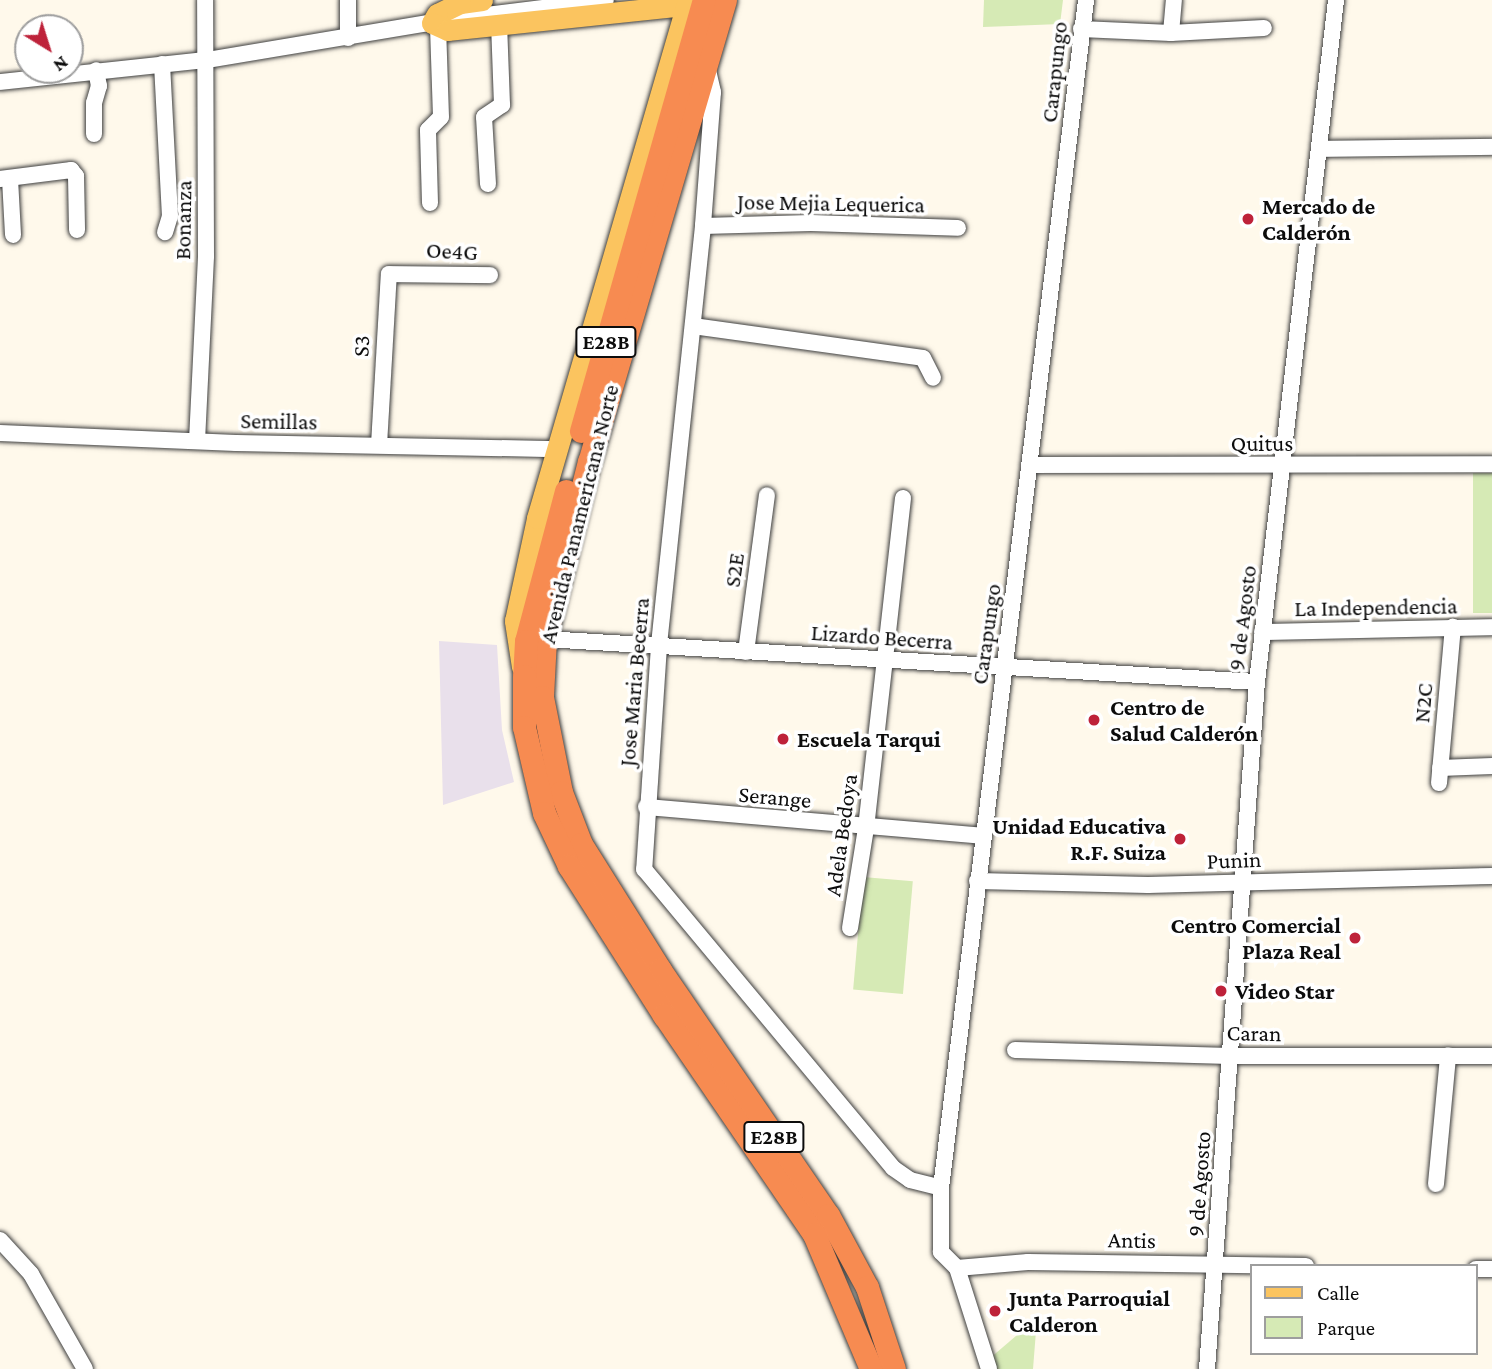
<!DOCTYPE html>
<html>
<head>
<meta charset="utf-8">
<style>
	body { margin:0 }
	#map { position:relative; width:1492px; height:1369px; overflow:hidden; background:#fff9eb; font-family:"Crimson Pro",serif }
	div>[style] { position:absolute }
	.industrial>* { inset:0; background:#e9e0eb }
	.green>* { inset:0; background:#d6eab5; transform-origin:0 0 }
	.roads { filter:drop-shadow(0 0 2px #3f3f3f) drop-shadow(0 0 2px #3f3f3f) }
	.minor>* { height:16px; margin:-8px; padding:0 8px; transform-origin:8px; border-radius:8px; background:#fff }
	.major>* { height:21px; margin:-10.5px; padding:0 10.5px; transform-origin:10.5px; border-radius:10.5px; background:#fbc45f }
	.highway>* { height:23px; margin:-11.5px; padding:0 11.5px; transform-origin:11.5px; border-radius:11.5px; background:#f78b51 }
	.dots>* { width:19px; height:19px; translate:-50% -50%; box-sizing:border-box; border:4px solid #fff; border-radius:50% }
	span { translate:-50% -50%; white-space:nowrap; text-align:center; line-height:1.15; -webkit-text-stroke:7px #fff; paint-order:stroke }
	.shield-label span { padding:2px 5px; background:#fff; border:2px solid; border-radius:5px; -webkit-text-stroke-width:0 }
	.shield-label { font-size:21px; color:#0c0c0c; font-weight:700 }
	.street-label { font-size:23px; color:#0c0c0c }
	.poi-label { font-size:23px; color:#0c0c0c; font-weight:700 }
	.left { translate:0 -50%; text-align:left }
	.right { translate:-100% -50%; text-align:right }
	.legend { position:absolute; left:1250px; top:1264px; width:228px; height:91px; box-sizing:border-box; background:#fff; border:2px solid #9e9e9e; margin:0; padding:9px 12px; list-style:none; font-size:21px; color:#0c0c0c }
	.legend li { display:flex; align-items:center; gap:14px; height:35px }
	.legend b { width:35px; border:2px solid #9e9e9e }
	.north { position:absolute; left:14px; top:14px; width:70px; height:70px; box-sizing:border-box; background:#fff; border:2px solid #9e9e9e; border-radius:50%; rotate:142deg; font-size:19px; font-weight:700; line-height:28px; text-align:center; color:#0c0c0c }
	.north::after { content:''; display:block; margin:auto; width:24px; height:32px; background:#be223a; clip-path:polygon(50% 0,100% 100%,50% 72%,0 100%) }
</style>
</head>
<body>
<div id="map">
	<div class="industrial">
		<div style="clip-path:polygon(439px 641px,497px 645px,502px 730px,514px 782px,443px 805px)"></div>
	</div>
	<div class="green">
		<div style="clip-path:polygon(984px 0,1063px 0,1060px 24px,983px 27px)"></div>
		<div style="left:1473px;top:473px;width:19px;height:140px"></div>
		<div style="left:863px;top:877px;width:50px;height:113px;rotate:5deg"></div>
		<div style="clip-path:polygon(1023px 1330px,1036px 1331px,1033px 1369px,992px 1369px,989px 1359px)"></div>
	</div>
	<div class="roads">
		<div class="minor">
			<div style="left:348px;top:0;width:38px;rotate:90deg"></div>
			<div style="left:1081px;top:29px;width:90px;rotate:2.5deg"></div>
			<div style="left:1171px;top:33px;width:93px;rotate:-3.1deg"></div>
			<div style="left:1171px;top:33px;width:33px;rotate:-85deg"></div>
			<div style="left:162px;top:64px;width:152px;rotate:87deg"></div>
			<div style="left:170px;top:216px;width:17px;rotate:107deg"></div>
			<div style="left:707px;top:66px;width:27px;rotate:77deg"></div>
			<div style="left:713px;top:92px;width:134px;rotate:94.3deg"></div>
			<div style="left:703px;top:226px;width:422px;rotate:96deg"></div>
			<div style="left:659px;top:646px;width:224px;rotate:93.8deg"></div>
			<div style="left:644px;top:869px;width:389px;rotate:50.2deg"></div>
			<div style="left:893px;top:1168px;width:21px;rotate:35deg"></div>
			<div style="left:910px;top:1180px;width:32px;rotate:14deg"></div>
			<div style="left:0;top:82px;width:208px;rotate:-6.1deg"></div>
			<div style="left:207px;top:60px;width:242px;rotate:-9.5deg"></div>
			<div style="left:446px;top:20px;width:161px;rotate:-7.1deg"></div>
			<div style="left:94px;top:134px;width:31px;rotate:-90deg"></div>
			<div style="left:94px;top:103px;width:18px;rotate:-74deg"></div>
			<div style="left:99px;top:86px;width:16px;rotate:-101deg"></div>
			<div style="left:1319px;top:149px;width:173px;rotate:-0.7deg"></div>
			<div style="left:0;top:179px;width:72px;rotate:-7.2deg"></div>
			<div style="left:71px;top:170px;width:8px;rotate:50deg"></div>
			<div style="left:76px;top:176px;width:54px;rotate:88.9deg"></div>
			<div style="left:10px;top:179px;width:56px;rotate:86.9deg"></div>
			<div style="left:488px;top:184px;width:67px;rotate:-93.4deg"></div>
			<div style="left:484px;top:117px;width:22px;rotate:-34deg"></div>
			<div style="left:502px;top:105px;width:81px;rotate:-92.1deg"></div>
			<div style="left:430px;top:203px;width:73px;rotate:-91.6deg"></div>
			<div style="left:428px;top:130px;width:18px;rotate:-45deg"></div>
			<div style="left:441px;top:117px;width:89px;rotate:-91.9deg"></div>
			<div style="left:703px;top:226px;width:108px;rotate:-1.6deg"></div>
			<div style="left:811px;top:223px;width:147px;rotate:1.9deg"></div>
			<div style="left:693px;top:326px;width:232px;rotate:7.9deg"></div>
			<div style="left:923px;top:358px;width:22px;rotate:63deg"></div>
			<div style="left:0;top:433px;width:236px;rotate:2.4deg"></div>
			<div style="left:236px;top:443px;width:322px;rotate:1.1deg"></div>
			<div style="left:197px;top:441px;width:185px;rotate:-87.2deg"></div>
			<div style="left:206px;top:256px;width:256px;rotate:-90.2deg"></div>
			<div style="left:379px;top:445px;width:171px;rotate:-86.7deg"></div>
			<div style="left:389px;top:274px;width:101px;rotate:0.6deg"></div>
			<div style="left:1032px;top:465px;width:460px;rotate:-0.1deg"></div>
			<div style="left:1262px;top:632px;width:230px;rotate:-1.2deg"></div>
			<div style="left:545px;top:639px;width:713px;rotate:3.46deg"></div>
			<div style="left:746px;top:652px;width:158px;rotate:-82.4deg"></div>
			<div style="left:1440px;top:768px;width:52px;rotate:-2.2deg"></div>
			<div style="left:1439px;top:783px;width:157px;rotate:-84.9deg"></div>
			<div style="left:646px;top:807px;width:338px;rotate:4.9deg"></div>
			<div style="left:977px;top:881px;width:171px;rotate:1.3deg"></div>
			<div style="left:1148px;top:885px;width:344px;rotate:-1.5deg"></div>
			<div style="left:850px;top:928px;width:101px;rotate:-80.9deg"></div>
			<div style="left:866px;top:828px;width:332px;rotate:-83.6deg"></div>
			<div style="left:1015px;top:1050px;width:215px;rotate:1.6deg"></div>
			<div style="left:1230px;top:1056px;width:262px"></div>
			<div style="left:1436px;top:1184px;width:129px;rotate:-84.6deg"></div>
			<div style="left:0;top:1240px;width:46px;rotate:47.6deg"></div>
			<div style="left:31px;top:1274px;width:109px;rotate:60.4deg"></div>
			<div style="left:957px;top:1268px;width:23px;rotate:-135deg"></div>
			<div style="left:941px;top:1252px;width:64px;rotate:-90deg"></div>
			<div style="left:941px;top:1188px;width:1197px;rotate:-83.04deg"></div>
			<div style="left:957px;top:1268px;width:71px;rotate:-4.8deg"></div>
			<div style="left:1028px;top:1262px;width:278px;rotate:0.8deg"></div>
			<div style="left:957px;top:1268px;width:106px;rotate:72.4deg"></div>
			<div style="left:1476px;top:1269px;width:16px"></div>
			<div style="left:1207px;top:1369px;width:689px;rotate:-85.84deg"></div>
			<div style="left:1257px;top:682px;width:687px;rotate:-83.39deg"></div>
		</div>
		<div class="major">
			<div style="left:482px;top:0;width:22px;rotate:172deg"></div>
			<div style="left:460px;top:3px;width:25px;rotate:154deg"></div>
			<div style="left:437px;top:14px;width:10px;rotate:119deg"></div>
			<div style="left:432px;top:23px;width:17px;rotate:24deg"></div>
			<div style="left:448px;top:30px;width:239px;rotate:-6deg"></div>
			<div style="left:522px;top:667px;width:47px;rotate:-98.7deg"></div>
			<div style="left:515px;top:621px;width:105px;rotate:-77.9deg"></div>
			<div style="left:537px;top:518px;width:540px;rotate:-73.75deg"></div>
		</div>
		<div class="highway">
			<div style="left:725px;top:0;width:481px;rotate:106.4deg"></div>
			<div style="left:589px;top:461px;width:183px;rotate:103.9deg"></div>
			<div style="left:545px;top:639px;width:58px;rotate:93deg"></div>
			<div style="left:542px;top:697px;width:97px;rotate:78.7deg"></div>
			<div style="left:561px;top:792px;width:56px;rotate:69deg"></div>
			<div style="left:581px;top:844px;width:149px;rotate:57.9deg"></div>
			<div style="left:660px;top:970px;width:297px;rotate:55.6deg"></div>
			<div style="left:828px;top:1215px;width:82px;rotate:61.6deg"></div>
			<div style="left:867px;top:1287px;width:86px;rotate:71.8deg"></div>
			<div style="left:581px;top:431px;width:448px;rotate:-74.1deg"></div>
			<div style="left:566px;top:491px;width:155px;rotate:104.9deg"></div>
			<div style="left:526px;top:641px;width:35px;rotate:93deg"></div>
			<div style="left:524px;top:676px;width:51px;rotate:90deg"></div>
			<div style="left:524px;top:727px;width:88px;rotate:76.9deg"></div>
			<div style="left:544px;top:813px;width:59px;rotate:64.7deg"></div>
			<div style="left:569px;top:866px;width:177px;rotate:57.5deg"></div>
			<div style="left:664px;top:1015px;width:265px;rotate:55.6deg"></div>
			<div style="left:814px;top:1234px;width:147px;rotate:67.1deg"></div>
		</div>
	</div>
	<div class="dots">
		<div style="left:1248px;top:219px;background:#be223a"></div>
		<div style="left:1094px;top:720px;background:#be223a"></div>
		<div style="left:783px;top:739px;background:#be223a"></div>
		<div style="left:1180px;top:839px;background:#be223a"></div>
		<div style="left:1355px;top:938px;background:#be223a"></div>
		<div style="left:1221px;top:991px;background:#be223a"></div>
		<div style="left:995px;top:1311px;background:#be223a"></div>
	</div>
	<div class="shield-label">
		<span style="left:606px;top:342px">E28B</span>
		<span style="left:774px;top:1137px">E28B</span>
	</div>
	<div class="street-label">
		<span style="left:1054px;top:72px;rotate:-84deg">Carapungo</span>
		<span style="left:831px;top:203px;rotate:1deg">Jose Mejia Lequerica</span>
		<span style="left:183px;top:220px;rotate:-89deg">Bonanza</span>
		<span style="left:452px;top:251px;rotate:3deg">Oe4G</span>
		<span style="left:361px;top:346px;rotate:-87deg">S3</span>
		<span style="left:279px;top:421px;rotate:1deg">Semillas</span>
		<span style="left:1262px;top:443px">Quitus</span>
		<span style="left:579px;top:514px;rotate:-76deg">Avenida Panamericana Norte</span>
		<span style="left:734px;top:570px;rotate:-82deg">S2E</span>
		<span style="left:1376px;top:607px;rotate:-1deg">La Independencia</span>
		<span style="left:1242px;top:618px;rotate:-83deg">9 de Agosto</span>
		<span style="left:986px;top:634px;rotate:-82deg">Carapungo</span>
		<span style="left:882px;top:637px;rotate:4deg">Lizardo Becerra</span>
		<span style="left:634px;top:682px;rotate:-85deg">Jose Maria Becerra</span>
		<span style="left:1423px;top:703px;rotate:-85deg">N2C</span>
		<span style="left:775px;top:797px;rotate:5deg">Serange</span>
		<span style="left:841px;top:835px;rotate:-82deg">Adela Bedoya</span>
		<span style="left:1234px;top:860px;rotate:-2deg">Punin</span>
		<span style="left:1254px;top:1033px;rotate:1deg">Caran</span>
		<span style="left:1199px;top:1184px;rotate:-86deg">9 de Agosto</span>
		<span style="left:1132px;top:1240px;rotate:1deg">Antis</span>
	</div>
	<div class="poi-label">
		<span class="left" style="left:1262px;top:219px">Mercado de<br>Calderón</span>
		<span class="left" style="left:1110px;top:720px">Centro de<br>Salud Calderón</span>
		<span class="left" style="left:797px;top:739px">Escuela Tarqui</span>
		<span class="right" style="left:1166px;top:839px">Unidad Educativa<br>R.F. Suiza</span>
		<span class="right" style="left:1341px;top:938px">Centro Comercial<br>Plaza Real</span>
		<span class="left" style="left:1235px;top:991px">Video Star</span>
		<span class="left" style="left:1009px;top:1311px">Junta Parroquial<br>Calderon</span>
	</div>
	<ul class="legend">
	<li><b style="height:9px;background:#fbc45f"></b>Calle</li>
	<li><b style="height:19px;background:#d6eab5"></b>Parque</li>
	</ul>
	<div class="north">N</div>
</div>
</body>
</html>
